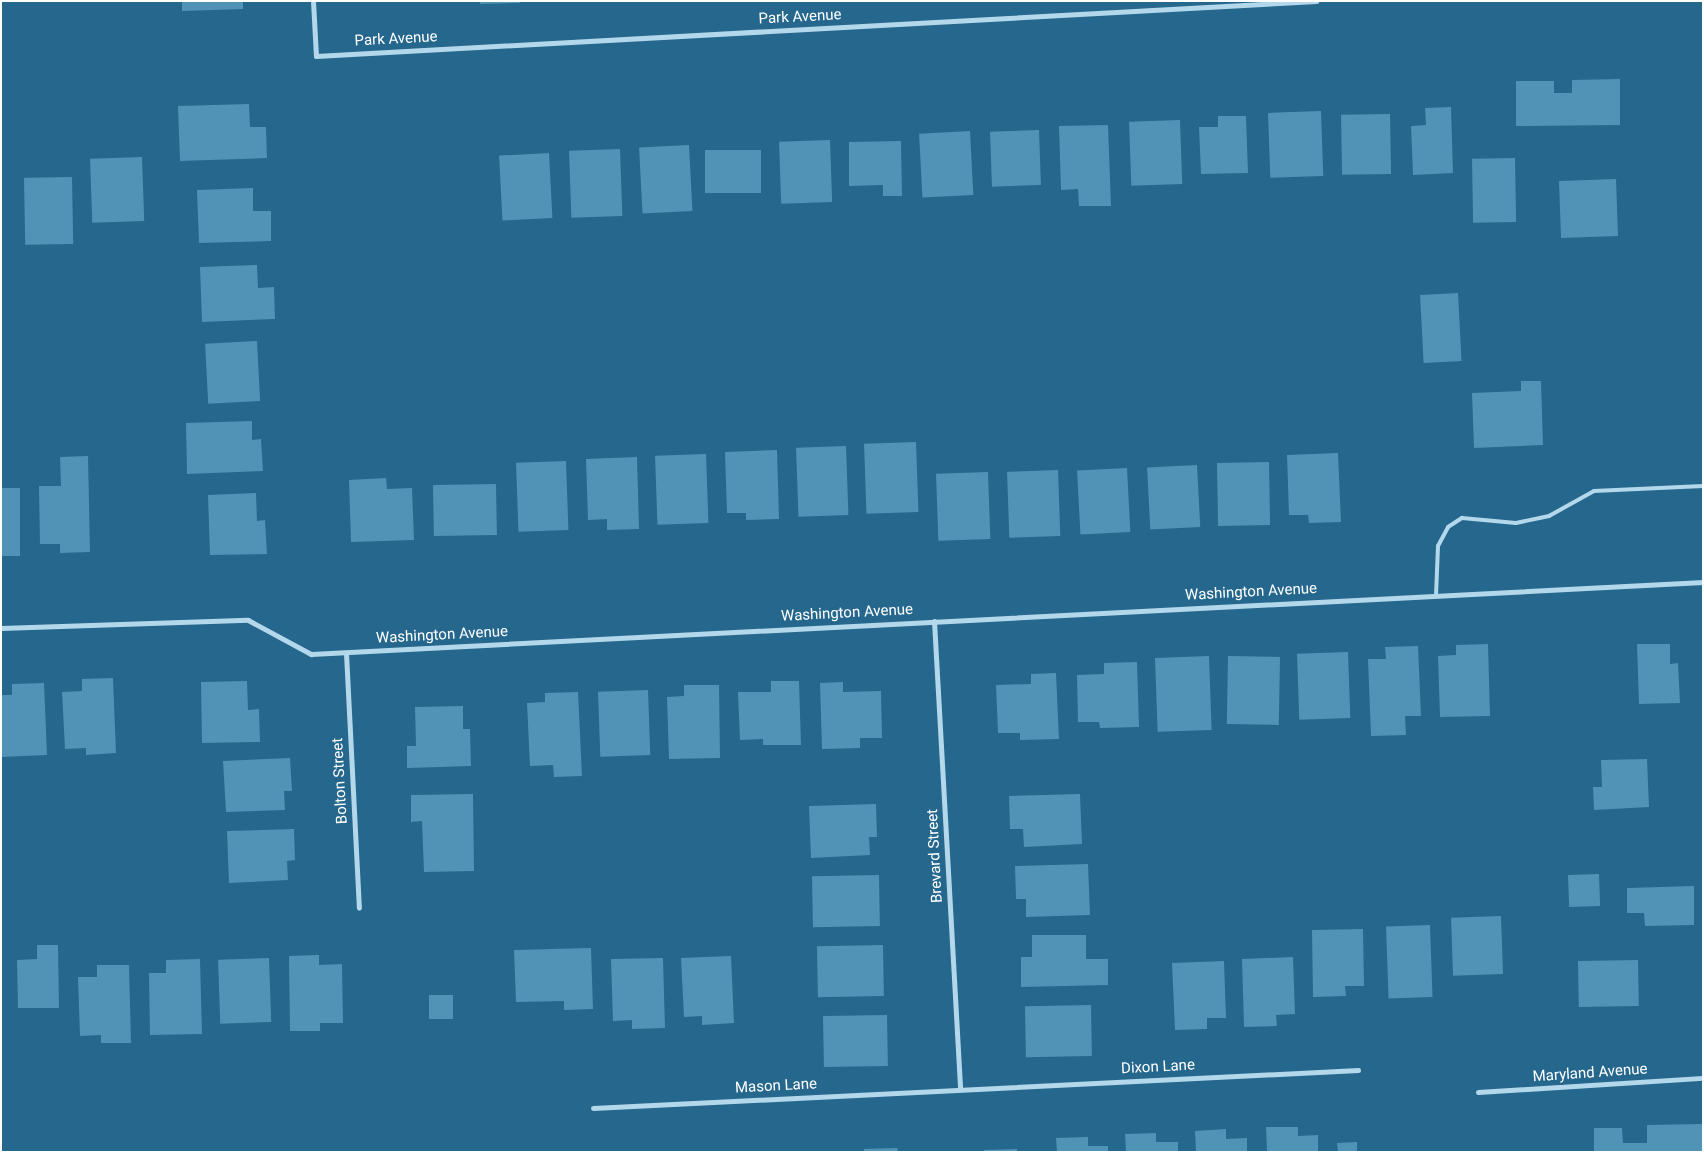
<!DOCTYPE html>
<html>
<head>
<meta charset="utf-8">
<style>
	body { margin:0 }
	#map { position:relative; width:1704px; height:1153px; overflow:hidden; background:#25678d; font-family:Roboto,sans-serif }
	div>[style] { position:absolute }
	.building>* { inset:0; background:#5193b6; transform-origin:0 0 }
	.service>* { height:4px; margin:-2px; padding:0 2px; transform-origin:2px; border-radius:2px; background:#b4d8eb }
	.minor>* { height:5px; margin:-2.5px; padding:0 2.5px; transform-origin:2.5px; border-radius:2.5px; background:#b4d8eb }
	span { translate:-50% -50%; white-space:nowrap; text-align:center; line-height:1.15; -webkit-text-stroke:5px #25678d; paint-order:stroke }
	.street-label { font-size:15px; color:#fff }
	.frame { position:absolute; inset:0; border:2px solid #fff; pointer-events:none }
</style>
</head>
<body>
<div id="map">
	<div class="building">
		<div style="clip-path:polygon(182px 1px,243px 1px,243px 9px,182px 11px)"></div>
		<div style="clip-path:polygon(480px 1px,520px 1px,520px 3px,480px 4px)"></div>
		<div style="clip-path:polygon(1620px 79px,1620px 125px,1516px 126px,1516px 81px,1554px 81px,1554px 93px,1572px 93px,1572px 80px)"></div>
		<div style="clip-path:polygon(249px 104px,250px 127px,266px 127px,267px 158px,180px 161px,178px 106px)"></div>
		<div style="clip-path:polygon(1451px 107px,1453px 173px,1413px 175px,1411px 126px,1426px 125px,1425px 108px)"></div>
		<div style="left:1321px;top:111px;width:65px;height:53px;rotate:88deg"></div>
		<div style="left:1390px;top:114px;width:60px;height:49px;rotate:89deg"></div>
		<div style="clip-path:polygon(1218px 116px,1246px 116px,1248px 173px,1201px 174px,1199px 127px,1218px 127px)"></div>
		<div style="left:1180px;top:120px;width:64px;height:51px;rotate:88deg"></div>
		<div style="clip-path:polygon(1108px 125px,1111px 206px,1079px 206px,1078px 189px,1061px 190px,1059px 126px)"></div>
		<div style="left:1039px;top:130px;width:55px;height:49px;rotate:88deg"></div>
		<div style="left:970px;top:131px;width:64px;height:51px;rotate:87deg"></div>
		<div style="left:830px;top:140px;width:62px;height:51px;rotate:88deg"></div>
		<div style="clip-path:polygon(901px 141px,902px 196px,883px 196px,883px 185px,849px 186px,849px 142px)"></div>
		<div style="left:689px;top:145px;width:66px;height:50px;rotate:87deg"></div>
		<div style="left:620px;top:149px;width:67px;height:51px;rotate:88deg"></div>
		<div style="left:761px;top:150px;width:43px;height:56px;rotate:90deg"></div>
		<div style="left:549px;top:153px;width:65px;height:50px;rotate:87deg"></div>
		<div style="left:142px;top:157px;width:64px;height:52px;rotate:88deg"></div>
		<div style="left:1515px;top:158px;width:64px;height:43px;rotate:89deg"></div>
		<div style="left:72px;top:177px;width:67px;height:48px;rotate:89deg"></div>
		<div style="left:1616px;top:179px;width:57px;height:57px;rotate:88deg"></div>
		<div style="clip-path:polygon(253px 188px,253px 211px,271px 211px,271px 241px,199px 243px,197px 190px)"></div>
		<div style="clip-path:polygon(257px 265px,258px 288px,274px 287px,275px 319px,202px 322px,200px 267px)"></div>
		<div style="left:1458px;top:293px;width:68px;height:38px;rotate:87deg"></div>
		<div style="left:257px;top:341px;width:60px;height:52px;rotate:87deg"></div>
		<div style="clip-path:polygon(1521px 381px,1541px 381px,1543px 445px,1474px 448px,1472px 393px,1521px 391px)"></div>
		<div style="clip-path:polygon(252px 421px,252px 440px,261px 439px,263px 471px,187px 474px,186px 423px)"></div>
		<div style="left:916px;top:442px;width:70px;height:52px;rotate:88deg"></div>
		<div style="left:846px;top:446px;width:69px;height:50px;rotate:88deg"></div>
		<div style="clip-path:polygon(777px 450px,779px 519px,746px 520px,746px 513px,727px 513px,725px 452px)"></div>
		<div style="clip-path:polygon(1338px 453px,1341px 522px,1309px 523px,1308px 515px,1289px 515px,1287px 455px)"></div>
		<div style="left:706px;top:454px;width:69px;height:51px;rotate:88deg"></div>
		<div style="clip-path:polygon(88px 456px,90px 552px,60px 553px,60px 544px,40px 544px,39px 486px,61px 486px,60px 457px)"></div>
		<div style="clip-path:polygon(637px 457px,639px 529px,607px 530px,607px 519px,588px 520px,586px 459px)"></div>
		<div style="left:566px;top:461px;width:69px;height:50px;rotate:88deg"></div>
		<div style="left:1269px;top:462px;width:63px;height:52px;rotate:89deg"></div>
		<div style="left:1197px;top:465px;width:62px;height:50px;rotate:87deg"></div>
		<div style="left:1127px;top:468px;width:64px;height:50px;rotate:87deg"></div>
		<div style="left:1058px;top:470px;width:66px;height:51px;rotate:88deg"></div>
		<div style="left:988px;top:472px;width:67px;height:52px;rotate:88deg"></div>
		<div style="clip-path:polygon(386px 478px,387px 489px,412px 488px,414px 540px,351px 542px,349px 480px)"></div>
		<div style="left:496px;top:484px;width:51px;height:63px;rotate:89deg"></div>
		<div style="left:1px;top:488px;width:19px;height:68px"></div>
		<div style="clip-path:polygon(256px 493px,257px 521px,265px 520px,267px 554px,210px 555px,208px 495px)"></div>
		<div style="clip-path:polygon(1488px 644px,1490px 716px,1440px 717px,1438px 656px,1456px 655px,1456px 645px)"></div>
		<div style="clip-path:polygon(1637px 644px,1670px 644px,1670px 664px,1678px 663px,1680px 703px,1639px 704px)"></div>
		<div style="clip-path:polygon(1418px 646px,1421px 716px,1405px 716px,1406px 735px,1371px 736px,1368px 659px,1386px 659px,1385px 647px)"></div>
		<div style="left:1348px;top:652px;width:66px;height:51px;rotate:88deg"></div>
		<div style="left:1209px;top:656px;width:74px;height:54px;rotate:88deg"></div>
		<div style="left:1228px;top:656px;width:52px;height:68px;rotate:1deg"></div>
		<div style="clip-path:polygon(1137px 662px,1139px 727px,1100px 728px,1099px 722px,1078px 722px,1077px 675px,1104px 674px,1104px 663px)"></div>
		<div style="clip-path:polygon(1056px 673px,1059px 739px,1020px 740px,1020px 733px,998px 733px,996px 685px,1031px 684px,1031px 674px)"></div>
		<div style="clip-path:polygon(113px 678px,116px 753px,86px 755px,86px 748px,65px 749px,62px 692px,82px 691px,82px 679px)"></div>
		<div style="clip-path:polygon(247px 681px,248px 710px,259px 709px,260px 742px,202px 743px,201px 682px)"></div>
		<div style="clip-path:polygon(771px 681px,799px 681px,801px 745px,763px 745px,763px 739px,740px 740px,738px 692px,771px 692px)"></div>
		<div style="clip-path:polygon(843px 682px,843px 692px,881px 691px,882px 738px,860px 738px,860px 748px,822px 749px,820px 683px)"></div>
		<div style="clip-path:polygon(44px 683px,47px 755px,1px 757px,1px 695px,12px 695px,12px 684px)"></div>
		<div style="clip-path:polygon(684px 685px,719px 685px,720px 758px,669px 759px,667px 697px,684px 696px)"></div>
		<div style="left:648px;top:690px;width:65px;height:50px;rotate:88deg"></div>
		<div style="clip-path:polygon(578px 692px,582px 776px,554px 777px,553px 765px,530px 766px,527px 703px,545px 702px,545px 693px)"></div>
		<div style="clip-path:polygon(463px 706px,463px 729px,470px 729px,471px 766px,407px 768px,407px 746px,416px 746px,415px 707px)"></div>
		<div style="clip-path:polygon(290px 758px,292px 791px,284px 791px,285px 810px,226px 812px,223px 761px)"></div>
		<div style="clip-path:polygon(1647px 759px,1649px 807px,1594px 810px,1593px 787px,1602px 787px,1601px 760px)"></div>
		<div style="clip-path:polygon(473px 794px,474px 871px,424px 872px,422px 821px,411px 822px,411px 795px)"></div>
		<div style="clip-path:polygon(1080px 794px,1082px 844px,1024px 847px,1023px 829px,1010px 829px,1009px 796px)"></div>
		<div style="clip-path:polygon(876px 804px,877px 837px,869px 837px,870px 855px,811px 858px,809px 806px)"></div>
		<div style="clip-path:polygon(294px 829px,295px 860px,287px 861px,288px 880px,229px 883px,227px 831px)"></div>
		<div style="clip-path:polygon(1088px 864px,1090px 915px,1026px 917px,1026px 899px,1016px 899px,1015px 866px)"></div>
		<div style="left:1599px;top:874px;width:32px;height:31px;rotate:88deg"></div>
		<div style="left:879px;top:875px;width:51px;height:67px;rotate:89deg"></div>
		<div style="clip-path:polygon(1694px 886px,1694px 925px,1645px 926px,1644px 913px,1627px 913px,1627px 888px)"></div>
		<div style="left:1501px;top:916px;width:58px;height:50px;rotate:88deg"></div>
		<div style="left:1430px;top:925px;width:72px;height:44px;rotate:88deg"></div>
		<div style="clip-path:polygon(1363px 929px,1364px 986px,1345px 986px,1346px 996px,1313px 997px,1312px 930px)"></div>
		<div style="clip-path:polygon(1032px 935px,1086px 935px,1086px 959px,1108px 959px,1108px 985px,1021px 987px,1021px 957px,1032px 957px)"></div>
		<div style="clip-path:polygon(37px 945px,58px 945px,59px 1008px,18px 1008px,17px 960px,37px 959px)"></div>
		<div style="left:883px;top:945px;width:51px;height:66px;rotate:89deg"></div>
		<div style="clip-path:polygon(591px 948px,593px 1009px,564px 1010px,564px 1001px,516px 1002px,514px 950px)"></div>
		<div style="clip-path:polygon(319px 955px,319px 965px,342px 964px,343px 1023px,320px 1023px,320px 1031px,290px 1031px,289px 956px)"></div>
		<div style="clip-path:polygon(731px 956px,734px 1023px,702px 1025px,702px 1016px,684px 1017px,681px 958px)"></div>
		<div style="clip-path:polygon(1293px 957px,1295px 1014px,1276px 1015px,1277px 1026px,1244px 1027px,1242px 959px)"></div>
		<div style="left:269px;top:958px;width:64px;height:51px;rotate:88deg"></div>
		<div style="clip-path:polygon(663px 958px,665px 1028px,632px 1029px,632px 1020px,613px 1021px,611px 959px)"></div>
		<div style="clip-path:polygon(200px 959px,202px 1034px,150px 1035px,149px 973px,166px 973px,166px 960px)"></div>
		<div style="left:1638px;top:960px;width:46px;height:60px;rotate:89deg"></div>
		<div style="clip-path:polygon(1224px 961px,1226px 1018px,1207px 1018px,1207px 1029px,1175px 1030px,1172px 963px)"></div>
		<div style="clip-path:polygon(97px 965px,129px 965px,131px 1043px,101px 1043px,101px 1035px,80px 1036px,78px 977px,97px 977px)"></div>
		<div style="left:429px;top:995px;width:24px;height:24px"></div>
		<div style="left:1091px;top:1005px;width:51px;height:66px;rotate:89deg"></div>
		<div style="left:887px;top:1015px;width:51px;height:64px;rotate:89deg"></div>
		<div style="clip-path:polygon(1703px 1124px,1703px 1152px,1594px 1152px,1594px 1128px,1622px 1128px,1623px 1143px,1647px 1143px,1647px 1125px)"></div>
		<div style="clip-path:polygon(1266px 1127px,1298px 1127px,1298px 1136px,1318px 1135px,1318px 1152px,1267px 1152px)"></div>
		<div style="clip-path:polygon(1226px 1129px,1226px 1139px,1247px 1138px,1247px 1152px,1196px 1152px,1195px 1131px)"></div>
		<div style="clip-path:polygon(1156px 1133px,1156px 1142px,1178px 1142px,1178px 1152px,1126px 1152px,1125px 1134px)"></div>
		<div style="clip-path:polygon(1088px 1137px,1088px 1146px,1108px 1146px,1108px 1152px,1057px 1152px,1056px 1138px)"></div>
		<div style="clip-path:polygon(1357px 1142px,1357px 1152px,1338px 1152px,1337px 1143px)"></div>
		<div style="clip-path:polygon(897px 1148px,898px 1152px,864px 1152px,864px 1149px)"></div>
		<div style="clip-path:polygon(1017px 1149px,1017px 1152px,984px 1152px,984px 1150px)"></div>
	</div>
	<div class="service">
		<div style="left:1436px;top:596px;width:50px;rotate:-87.7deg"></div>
		<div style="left:1438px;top:546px;width:21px;rotate:-62deg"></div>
		<div style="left:1448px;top:527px;width:17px;rotate:-33deg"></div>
		<div style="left:1462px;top:518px;width:54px;rotate:5.3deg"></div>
		<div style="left:1516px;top:523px;width:34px;rotate:-12deg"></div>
		<div style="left:1549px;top:516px;width:51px;rotate:-29.1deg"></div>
		<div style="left:1594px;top:491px;width:109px;rotate:-2.6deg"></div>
	</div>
	<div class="minor">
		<div style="left:313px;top:1px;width:55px;rotate:86.9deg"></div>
		<div style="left:316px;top:56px;width:1002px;rotate:-3.15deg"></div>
		<div style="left:934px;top:621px;width:469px;rotate:86.8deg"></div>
		<div style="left:1px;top:628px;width:247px;rotate:-1.9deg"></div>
		<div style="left:248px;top:620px;width:72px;rotate:28.4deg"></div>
		<div style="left:311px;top:654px;width:1394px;rotate:-2.96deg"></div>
		<div style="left:346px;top:653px;width:255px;rotate:87.1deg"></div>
		<div style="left:1478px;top:1092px;width:225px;rotate:-3.6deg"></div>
		<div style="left:593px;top:1108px;width:766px;rotate:-2.84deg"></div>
	</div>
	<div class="street-label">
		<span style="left:800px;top:17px;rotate:-3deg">Park Avenue</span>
		<span style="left:396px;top:39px;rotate:-3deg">Park Avenue</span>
		<span style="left:1251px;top:592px;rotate:-3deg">Washington Avenue</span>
		<span style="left:847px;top:613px;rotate:-3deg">Washington Avenue</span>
		<span style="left:442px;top:635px;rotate:-3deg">Washington Avenue</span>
		<span style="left:340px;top:781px;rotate:-93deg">Bolton Street</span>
		<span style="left:935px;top:856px;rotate:-93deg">Brevard Street</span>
		<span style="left:1158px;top:1067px;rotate:-3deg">Dixon Lane</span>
		<span style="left:1590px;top:1073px;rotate:-4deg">Maryland Avenue</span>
		<span style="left:776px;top:1086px;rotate:-3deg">Mason Lane</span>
	</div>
	<div class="frame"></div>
</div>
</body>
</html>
